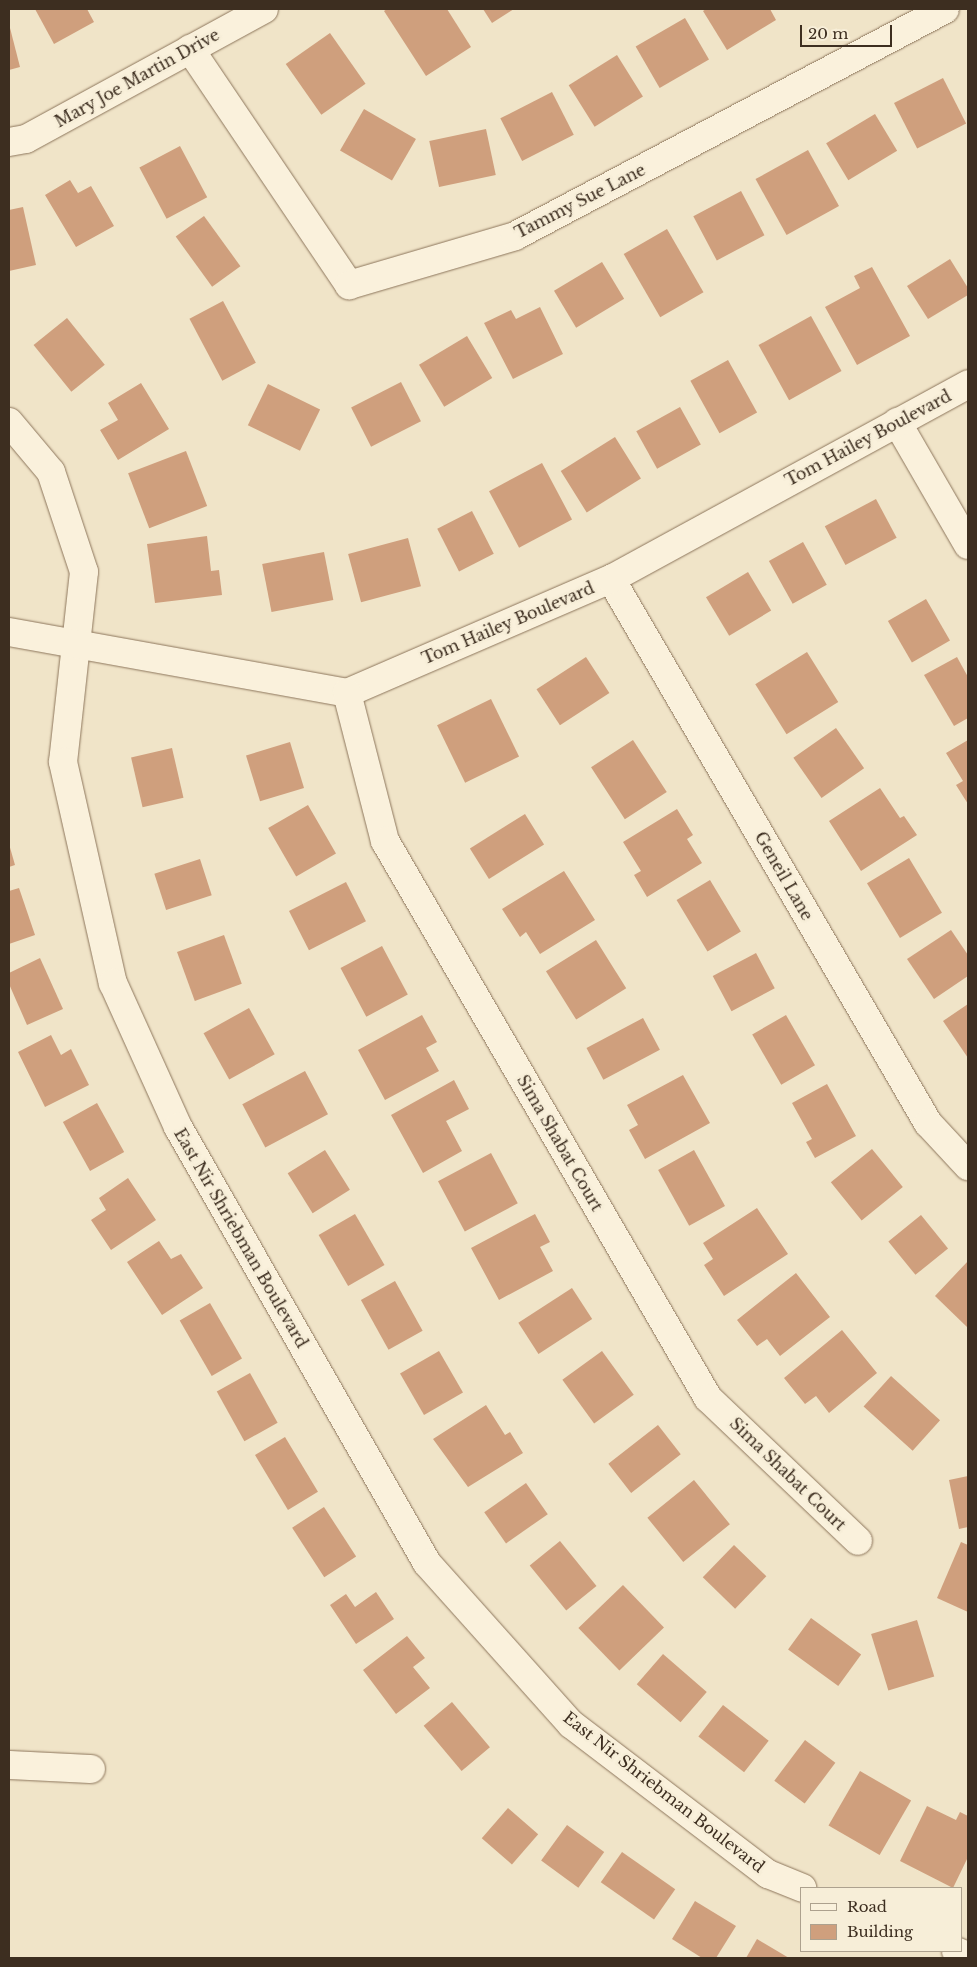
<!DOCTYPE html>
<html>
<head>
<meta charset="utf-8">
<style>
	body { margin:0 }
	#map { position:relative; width:977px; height:1967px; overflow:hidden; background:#f0e4c8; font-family:"Libre Baskerville",serif }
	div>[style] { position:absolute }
	.building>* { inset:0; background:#cf9f7d; transform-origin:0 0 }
	.roads { filter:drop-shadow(0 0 1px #8d765c) drop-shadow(0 0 1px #8d765c) }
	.minor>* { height:28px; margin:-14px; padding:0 14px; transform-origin:14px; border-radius:14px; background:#faf1dc }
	span { translate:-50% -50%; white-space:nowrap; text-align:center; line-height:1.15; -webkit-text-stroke:5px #f7eed8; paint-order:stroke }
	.street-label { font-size:16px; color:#3d2e20 }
	.frame { position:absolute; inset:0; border:10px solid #3d2e20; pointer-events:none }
	.legend { position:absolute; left:800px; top:1887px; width:162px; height:65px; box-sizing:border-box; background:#f7eed8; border:1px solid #ada18e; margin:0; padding:6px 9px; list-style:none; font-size:15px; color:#3d2e20 }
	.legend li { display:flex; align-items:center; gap:10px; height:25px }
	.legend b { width:25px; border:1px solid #ada18e }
	.scale { position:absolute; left:800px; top:25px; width:92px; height:22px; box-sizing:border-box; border:2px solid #3d2e20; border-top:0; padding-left:6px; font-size:15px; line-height:18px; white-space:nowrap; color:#3d2e20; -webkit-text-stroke:4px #f7eed8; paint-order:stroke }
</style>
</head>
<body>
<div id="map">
	<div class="building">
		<div style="clip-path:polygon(35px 9px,87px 9px,94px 22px,54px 44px)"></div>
		<div style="clip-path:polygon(387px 9px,447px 9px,471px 47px,426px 76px,384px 11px)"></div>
		<div style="clip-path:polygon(483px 9px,514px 9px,492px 23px)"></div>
		<div style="clip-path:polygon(706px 9px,770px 9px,776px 20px,727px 50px,703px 11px)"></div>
		<div style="left:685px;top:18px;width:48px;height:57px;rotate:60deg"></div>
		<div style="clip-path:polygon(9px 24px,20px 67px,9px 70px)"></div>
		<div style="left:330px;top:33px;width:62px;height:54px;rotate:55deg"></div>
		<div style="left:617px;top:55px;width:49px;height:57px;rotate:58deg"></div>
		<div style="left:943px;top:78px;width:51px;height:55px;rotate:63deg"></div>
		<div style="left:552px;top:92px;width:48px;height:58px;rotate:63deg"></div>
		<div style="left:364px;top:109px;width:60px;height:48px;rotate:30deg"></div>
		<div style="left:875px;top:114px;width:43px;height:57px;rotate:59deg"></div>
		<div style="left:486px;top:129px;width:47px;height:58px;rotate:78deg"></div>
		<div style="left:180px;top:146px;width:58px;height:46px;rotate:62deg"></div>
		<div style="left:808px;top:150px;width:64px;height:60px;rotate:61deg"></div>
		<div style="clip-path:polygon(70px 180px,78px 193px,91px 186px,114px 226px,76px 247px,45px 195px)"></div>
		<div style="left:741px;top:191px;width:50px;height:54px;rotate:62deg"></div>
		<div style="clip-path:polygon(23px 207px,36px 265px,9px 271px,9px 210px)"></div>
		<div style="left:204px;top:216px;width:62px;height:35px;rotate:54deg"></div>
		<div style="left:667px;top:229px;width:73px;height:50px;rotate:60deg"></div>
		<div style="clip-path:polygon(950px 259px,968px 288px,968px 295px,928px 319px,907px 286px)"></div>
		<div style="left:602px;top:262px;width:43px;height:56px;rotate:59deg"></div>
		<div style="clip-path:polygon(872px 267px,910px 336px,857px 365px,825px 307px,860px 288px,854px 276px)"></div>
		<div style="left:223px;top:301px;width:70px;height:38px;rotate:62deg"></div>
		<div style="clip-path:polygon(540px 307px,563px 354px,513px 379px,484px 323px,511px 310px,516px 319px)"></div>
		<div style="left:811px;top:316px;width:63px;height:60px;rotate:61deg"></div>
		<div style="left:67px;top:318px;width:60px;height:43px;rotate:51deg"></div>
		<div style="left:467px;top:336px;width:49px;height:56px;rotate:59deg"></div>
		<div style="left:728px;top:360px;width:60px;height:43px;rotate:61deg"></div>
		<div style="left:401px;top:382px;width:44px;height:56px;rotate:63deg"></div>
		<div style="clip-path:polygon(141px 383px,169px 429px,118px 460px,100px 430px,118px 420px,108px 403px)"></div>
		<div style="left:268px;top:384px;width:58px;height:46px;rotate:26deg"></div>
		<div style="left:680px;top:407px;width:43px;height:50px;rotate:61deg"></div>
		<div style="left:615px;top:437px;width:49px;height:64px;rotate:58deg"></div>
		<div style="left:186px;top:451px;width:59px;height:62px;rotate:69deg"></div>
		<div style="left:542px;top:463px;width:64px;height:60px;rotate:62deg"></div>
		<div style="left:876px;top:499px;width:44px;height:58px;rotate:62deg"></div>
		<div style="left:472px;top:511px;width:48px;height:39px;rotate:63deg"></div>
		<div style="clip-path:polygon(207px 536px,211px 571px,219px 570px,222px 595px,155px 603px,147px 544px)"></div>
		<div style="left:408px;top:538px;width:50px;height:62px;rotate:75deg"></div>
		<div style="left:803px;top:542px;width:49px;height:39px;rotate:61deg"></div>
		<div style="left:324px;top:552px;width:49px;height:63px;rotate:79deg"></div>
		<div style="left:748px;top:572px;width:45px;height:49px;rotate:59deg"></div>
		<div style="left:926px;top:599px;width:48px;height:44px;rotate:60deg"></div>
		<div style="left:807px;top:652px;width:59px;height:61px;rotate:58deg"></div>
		<div style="left:586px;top:657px;width:43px;height:59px;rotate:57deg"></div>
		<div style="clip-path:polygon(957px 657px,968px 677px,968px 718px,954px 726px,924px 675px)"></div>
		<div style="left:491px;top:699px;width:64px;height:60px;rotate:64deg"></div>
		<div style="left:836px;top:728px;width:49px;height:52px;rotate:55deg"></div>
		<div style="left:633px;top:740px;width:62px;height:50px;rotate:57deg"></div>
		<div style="clip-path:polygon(968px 740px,968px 804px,956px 785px,963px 781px,946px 753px)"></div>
		<div style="left:290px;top:742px;width:48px;height:46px;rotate:73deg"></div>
		<div style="left:172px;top:748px;width:51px;height:42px;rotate:77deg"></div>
		<div style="clip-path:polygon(880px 788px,900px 818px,904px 816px,917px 835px,861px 871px,829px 821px)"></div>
		<div style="left:308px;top:805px;width:56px;height:46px;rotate:60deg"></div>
		<div style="clip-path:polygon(677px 809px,693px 835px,687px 839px,702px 863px,647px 897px,634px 875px,641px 871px,623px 842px)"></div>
		<div style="left:525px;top:814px;width:36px;height:65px;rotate:58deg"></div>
		<div style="clip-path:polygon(9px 844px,15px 865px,9px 867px)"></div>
		<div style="left:909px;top:858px;width:64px;height:49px;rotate:59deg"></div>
		<div style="left:200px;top:859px;width:38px;height:48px;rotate:72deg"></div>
		<div style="clip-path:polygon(564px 871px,595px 920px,540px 954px,526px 932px,520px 937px,502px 909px)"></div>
		<div style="left:710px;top:880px;width:60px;height:39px;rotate:59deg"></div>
		<div style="left:346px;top:882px;width:44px;height:64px;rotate:63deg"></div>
		<div style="clip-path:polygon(19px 888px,35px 935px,9px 944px,9px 891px)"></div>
		<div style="clip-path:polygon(951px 930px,968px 955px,968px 976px,934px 999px,907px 959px)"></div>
		<div style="left:224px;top:935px;width:52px;height:50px;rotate:70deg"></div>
		<div style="left:596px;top:940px;width:57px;height:59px;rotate:58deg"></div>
		<div style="left:382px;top:946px;width:55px;height:47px;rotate:62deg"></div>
		<div style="left:756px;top:953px;width:40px;height:49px;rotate:62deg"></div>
		<div style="clip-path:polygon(40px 958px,63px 1009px,27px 1025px,9px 984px,9px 973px)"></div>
		<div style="clip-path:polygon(968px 1004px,968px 1058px,943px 1021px)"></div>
		<div style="left:249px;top:1008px;width:53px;height:52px;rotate:61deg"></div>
		<div style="clip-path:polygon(422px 1015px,437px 1042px,426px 1048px,439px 1071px,385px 1100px,358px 1050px)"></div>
		<div style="left:786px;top:1015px;width:58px;height:39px;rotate:60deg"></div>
		<div style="left:643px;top:1018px;width:36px;height:64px;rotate:62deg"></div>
		<div style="clip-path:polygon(51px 1035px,61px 1055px,71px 1049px,89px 1085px,45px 1107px,18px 1052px)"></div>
		<div style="left:305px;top:1071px;width:49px;height:71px;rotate:62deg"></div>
		<div style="clip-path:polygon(683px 1075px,710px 1123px,645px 1159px,629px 1130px,638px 1125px,627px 1105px)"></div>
		<div style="clip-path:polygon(454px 1080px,469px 1109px,446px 1121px,462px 1151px,423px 1173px,391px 1115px)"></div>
		<div style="clip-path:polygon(827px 1084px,856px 1136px,815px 1158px,806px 1142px,812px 1139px,792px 1103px)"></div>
		<div style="left:97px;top:1103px;width:56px;height:39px;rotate:61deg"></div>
		<div style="left:872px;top:1149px;width:49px;height:53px;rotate:51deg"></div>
		<div style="left:325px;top:1150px;width:47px;height:44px;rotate:58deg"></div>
		<div style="left:694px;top:1150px;width:64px;height:41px;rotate:61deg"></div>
		<div style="left:491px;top:1153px;width:57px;height:60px;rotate:62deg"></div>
		<div style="clip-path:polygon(128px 1178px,156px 1220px,111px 1250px,91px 1220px,106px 1210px,99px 1198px)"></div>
		<div style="clip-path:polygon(757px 1208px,788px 1254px,724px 1296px,704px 1265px,713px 1259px,703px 1243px)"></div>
		<div style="left:355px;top:1214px;width:59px;height:42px;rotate:60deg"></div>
		<div style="clip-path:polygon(535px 1214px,550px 1242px,540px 1247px,553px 1271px,499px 1300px,471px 1248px)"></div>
		<div style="left:921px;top:1215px;width:43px;height:42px;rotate:51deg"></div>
		<div style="clip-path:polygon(159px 1241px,171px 1259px,181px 1254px,203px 1288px,162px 1315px,127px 1262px)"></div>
		<div style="clip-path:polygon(968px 1261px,968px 1328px,935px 1296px)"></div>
		<div style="clip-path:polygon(796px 1273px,830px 1317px,780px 1356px,767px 1339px,757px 1346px,737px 1320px)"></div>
		<div style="left:395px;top:1281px;width:57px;height:39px;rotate:61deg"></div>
		<div style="left:572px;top:1288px;width:37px;height:64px;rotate:57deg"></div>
		<div style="left:210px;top:1303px;width:64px;height:35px;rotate:60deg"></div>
		<div style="clip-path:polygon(842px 1330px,877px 1373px,829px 1413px,816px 1396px,805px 1404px,784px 1378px)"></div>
		<div style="left:439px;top:1351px;width:48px;height:45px;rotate:60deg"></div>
		<div style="left:602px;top:1351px;width:54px;height:49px;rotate:54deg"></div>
		<div style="left:250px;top:1373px;width:57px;height:38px;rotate:61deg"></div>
		<div style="left:891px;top:1376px;width:66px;height:41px;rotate:42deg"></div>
		<div style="clip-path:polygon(486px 1405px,505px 1435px,510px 1432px,523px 1453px,468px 1487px,433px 1439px)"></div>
		<div style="left:658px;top:1425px;width:37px;height:63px;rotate:52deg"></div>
		<div style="left:285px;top:1437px;width:64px;height:35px;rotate:59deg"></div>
		<div style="clip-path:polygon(968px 1476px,968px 1527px,959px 1529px,949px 1480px)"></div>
		<div style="left:694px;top:1480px;width:57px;height:60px;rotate:51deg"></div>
		<div style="left:526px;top:1483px;width:38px;height:51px;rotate:55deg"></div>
		<div style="left:324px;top:1507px;width:59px;height:38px;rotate:57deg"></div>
		<div style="left:560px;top:1541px;width:58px;height:39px;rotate:51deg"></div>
		<div style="clip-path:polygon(961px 1542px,968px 1545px,968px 1612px,937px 1598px)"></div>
		<div style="left:734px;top:1545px;width:45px;height:45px;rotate:44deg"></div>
		<div style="left:623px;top:1585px;width:59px;height:62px;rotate:46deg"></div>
		<div style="clip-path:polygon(376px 1592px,394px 1619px,356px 1644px,330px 1605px,346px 1594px,355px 1607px)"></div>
		<div style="left:811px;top:1618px;width:62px;height:39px;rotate:36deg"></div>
		<div style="left:917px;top:1620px;width:59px;height:48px;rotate:73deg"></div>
		<div style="clip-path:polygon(407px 1636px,425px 1658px,413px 1667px,430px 1688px,396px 1714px,363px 1670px)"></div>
		<div style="left:663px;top:1654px;width:58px;height:40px;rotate:41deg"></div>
		<div style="left:452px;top:1702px;width:59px;height:37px;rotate:50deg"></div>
		<div style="left:723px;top:1705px;width:58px;height:40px;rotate:38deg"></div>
		<div style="left:805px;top:1740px;width:38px;height:51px;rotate:37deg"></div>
		<div style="left:860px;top:1771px;width:59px;height:63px;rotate:30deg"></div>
		<div style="clip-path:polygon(927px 1806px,956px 1820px,960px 1812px,968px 1816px,968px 1857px,953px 1888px,900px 1861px)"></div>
		<div style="left:508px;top:1808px;width:40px;height:40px;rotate:41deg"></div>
		<div style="left:567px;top:1825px;width:46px;height:44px;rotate:36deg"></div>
		<div style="left:622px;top:1852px;width:65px;height:37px;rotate:35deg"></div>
		<div style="clip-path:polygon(695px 1901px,736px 1926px,716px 1958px,702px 1958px,672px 1939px)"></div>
		<div style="clip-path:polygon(757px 1939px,789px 1958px,746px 1958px)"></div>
	</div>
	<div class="roads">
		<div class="minor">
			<div style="left:190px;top:49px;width:285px;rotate:56deg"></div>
			<div style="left:349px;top:285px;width:173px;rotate:-16.4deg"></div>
			<div style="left:515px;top:236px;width:486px;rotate:-27.8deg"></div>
			<div style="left:9px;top:142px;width:17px;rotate:-10deg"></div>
			<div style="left:26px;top:139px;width:271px;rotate:-28.6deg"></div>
			<div style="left:9px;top:422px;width:65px;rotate:50deg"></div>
			<div style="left:51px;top:472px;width:105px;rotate:71.7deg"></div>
			<div style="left:84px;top:572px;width:191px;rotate:96.3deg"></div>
			<div style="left:63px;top:762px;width:227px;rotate:77.3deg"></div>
			<div style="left:113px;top:983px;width:158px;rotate:65.7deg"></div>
			<div style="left:178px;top:1127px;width:502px;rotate:60.27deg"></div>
			<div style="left:427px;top:1563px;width:216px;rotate:48.2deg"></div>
			<div style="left:571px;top:1724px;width:248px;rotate:37.3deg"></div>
			<div style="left:768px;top:1874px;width:37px;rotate:22deg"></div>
			<div style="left:897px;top:422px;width:142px;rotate:60deg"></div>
			<div style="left:611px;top:579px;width:630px;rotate:59.77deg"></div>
			<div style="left:928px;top:1123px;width:59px;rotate:47.1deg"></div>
			<div style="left:9px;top:632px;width:343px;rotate:10.2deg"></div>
			<div style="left:347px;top:693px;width:288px;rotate:-23.4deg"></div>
			<div style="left:611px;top:579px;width:407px;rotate:-28.6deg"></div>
			<div style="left:347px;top:693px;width:153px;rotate:75.6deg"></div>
			<div style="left:385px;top:841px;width:644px;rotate:59.89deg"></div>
			<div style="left:708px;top:1398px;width:207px;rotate:43.6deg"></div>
			<div style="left:9px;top:1765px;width:82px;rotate:2.8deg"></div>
			<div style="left:956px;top:1951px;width:13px;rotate:23deg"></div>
		</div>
	</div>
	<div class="street-label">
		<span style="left:137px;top:78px;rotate:-29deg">Mary Joe Martin Drive</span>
		<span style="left:580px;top:201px;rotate:-27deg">Tammy Sue Lane</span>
		<span style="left:868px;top:438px;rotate:-28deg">Tom Hailey Boulevard</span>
		<span style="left:508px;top:623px;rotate:-23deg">Tom Hailey Boulevard</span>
		<span style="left:784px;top:876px;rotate:60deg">Geneil Lane</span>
		<span style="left:560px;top:1143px;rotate:60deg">Sima Shabat Court</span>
		<span style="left:241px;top:1238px;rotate:60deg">East Nir Shriebman Boulevard</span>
		<span style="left:788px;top:1474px;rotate:44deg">Sima Shabat Court</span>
		<span style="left:664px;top:1792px;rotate:38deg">East Nir Shriebman Boulevard</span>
	</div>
	<div class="frame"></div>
	<ul class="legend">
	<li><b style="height:6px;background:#faf1dc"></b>Road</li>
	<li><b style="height:14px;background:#cf9f7d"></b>Building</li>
	</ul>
	<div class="scale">20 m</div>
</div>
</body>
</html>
